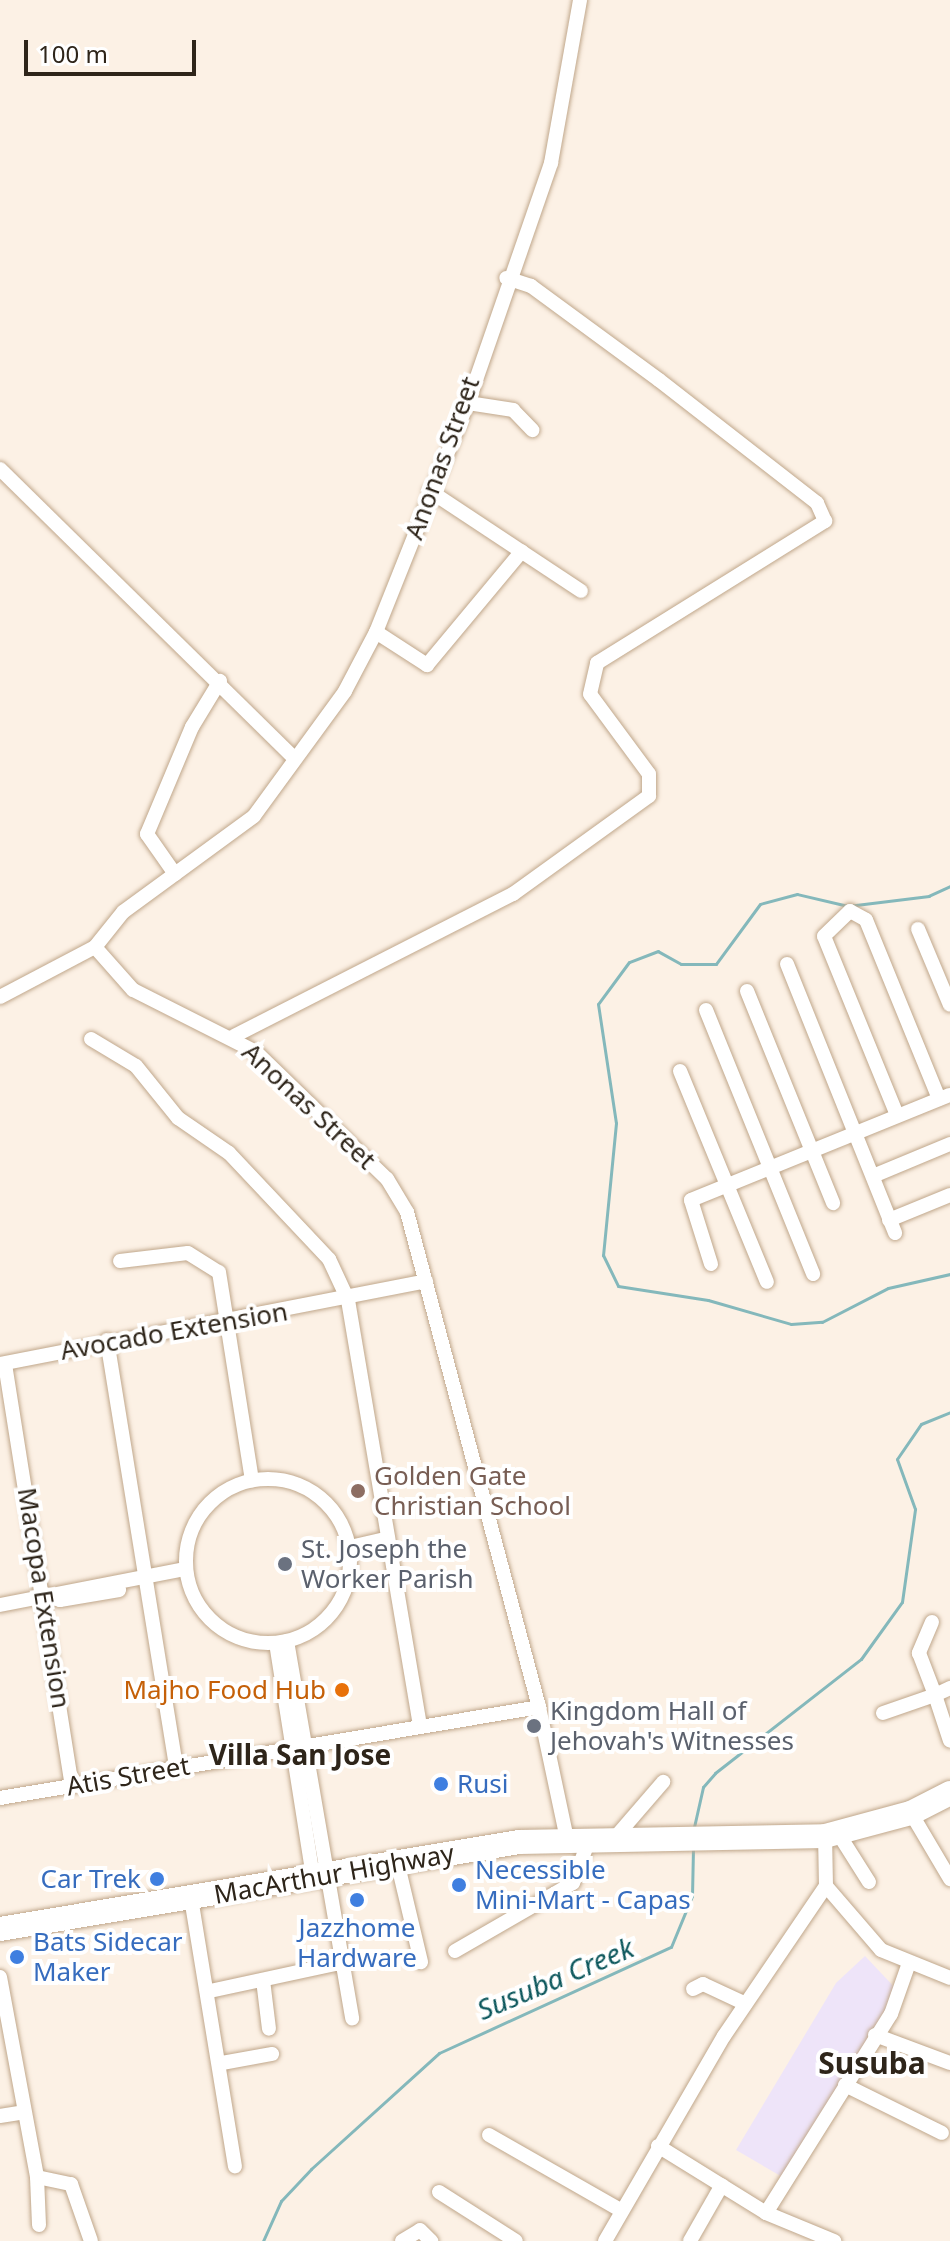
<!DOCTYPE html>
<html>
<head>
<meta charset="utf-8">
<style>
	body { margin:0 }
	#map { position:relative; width:950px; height:2241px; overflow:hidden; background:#fcf1e5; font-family:"Noto Sans",sans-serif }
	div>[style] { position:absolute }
	.education>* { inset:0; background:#eee4f9 }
	.stream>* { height:3px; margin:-1.5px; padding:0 1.5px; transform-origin:1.5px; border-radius:1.5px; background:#84b8bb }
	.roads { filter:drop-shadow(0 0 2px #c0a78b) drop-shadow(0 0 2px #c0a78b) }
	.street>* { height:14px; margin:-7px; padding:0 7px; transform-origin:7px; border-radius:7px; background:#fff }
	.street>.ring { margin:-7px; padding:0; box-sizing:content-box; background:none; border:14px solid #fff; border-radius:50% }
	.highway>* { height:24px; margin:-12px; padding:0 12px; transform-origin:12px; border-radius:12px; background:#fff }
	.dots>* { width:22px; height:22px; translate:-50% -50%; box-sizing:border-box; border:4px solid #fff; border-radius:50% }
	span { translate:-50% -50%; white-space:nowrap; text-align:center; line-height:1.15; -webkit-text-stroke:8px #fff; paint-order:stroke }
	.street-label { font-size:26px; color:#2e251a }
	.education-label { font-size:26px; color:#785e54 }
	.left { translate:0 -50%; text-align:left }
	.worship-label { font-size:26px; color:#5b616d }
	.food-label { font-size:26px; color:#c56008 }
	.right { translate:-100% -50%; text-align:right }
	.shop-label { font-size:26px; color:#366cbe }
	.neighbourhood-label { font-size:28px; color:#2e251a; font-weight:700 }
	.water-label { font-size:28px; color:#0c575c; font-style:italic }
	.quarter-label { font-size:30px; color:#2e251a; font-weight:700 }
	.scale { position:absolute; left:24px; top:40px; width:172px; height:36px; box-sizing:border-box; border:4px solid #2e251a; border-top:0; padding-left:10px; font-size:24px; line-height:28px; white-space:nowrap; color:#2e251a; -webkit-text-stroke:6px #fff; paint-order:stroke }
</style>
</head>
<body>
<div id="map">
	<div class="education">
		<div style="clip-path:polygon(865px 1956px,899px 1992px,784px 2178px,736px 2150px,836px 1983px)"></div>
	</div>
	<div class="stream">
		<div style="left:950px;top:886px;width:23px;rotate:155deg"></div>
		<div style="left:929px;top:896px;width:82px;rotate:173deg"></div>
		<div style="left:848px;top:906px;width:52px;rotate:-166.8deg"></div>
		<div style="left:797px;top:894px;width:38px;rotate:165deg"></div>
		<div style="left:760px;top:904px;width:74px;rotate:126.3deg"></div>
		<div style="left:716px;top:964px;width:35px;rotate:180deg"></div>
		<div style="left:681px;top:964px;width:26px;rotate:-151deg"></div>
		<div style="left:658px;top:951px;width:31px;rotate:159deg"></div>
		<div style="left:629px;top:962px;width:52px;rotate:126.4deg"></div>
		<div style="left:598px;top:1004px;width:120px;rotate:81.4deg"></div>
		<div style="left:616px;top:1123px;width:133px;rotate:95.6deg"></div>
		<div style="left:603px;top:1255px;width:34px;rotate:64deg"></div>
		<div style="left:618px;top:1286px;width:91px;rotate:8.8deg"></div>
		<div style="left:708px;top:1300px;width:86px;rotate:16.1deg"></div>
		<div style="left:791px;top:1324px;width:31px;rotate:-4deg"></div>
		<div style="left:822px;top:1322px;width:74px;rotate:-27.3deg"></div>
		<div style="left:888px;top:1288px;width:64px;rotate:-12.7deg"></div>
		<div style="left:694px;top:1827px;width:41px;rotate:-77.3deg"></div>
		<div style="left:703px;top:1787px;width:18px;rotate:-49deg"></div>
		<div style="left:715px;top:1773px;width:185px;rotate:-38deg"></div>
		<div style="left:861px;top:1659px;width:70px;rotate:-54.3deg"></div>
		<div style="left:902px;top:1602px;width:94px;rotate:-82deg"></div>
		<div style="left:915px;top:1509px;width:53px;rotate:-109.8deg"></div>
		<div style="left:897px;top:1459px;width:42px;rotate:-55.6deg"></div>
		<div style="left:921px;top:1424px;width:31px;rotate:-22deg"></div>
		<div style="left:263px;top:2241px;width:44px;rotate:-65.8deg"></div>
		<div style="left:281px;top:2201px;width:44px;rotate:-46.8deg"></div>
		<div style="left:311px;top:2169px;width:173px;rotate:-42.2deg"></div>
		<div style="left:439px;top:2053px;width:255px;rotate:-24.6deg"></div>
		<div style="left:671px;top:1947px;width:55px;rotate:-67.6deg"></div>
		<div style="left:692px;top:1896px;width:49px;rotate:-88.8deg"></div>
	</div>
	<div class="roads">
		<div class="street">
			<div style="left:468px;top:403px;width:46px;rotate:8.8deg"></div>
			<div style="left:513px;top:410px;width:28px;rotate:46deg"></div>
			<div style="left:0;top:469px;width:412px;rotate:44.5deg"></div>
			<div style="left:430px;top:491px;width:181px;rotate:33.5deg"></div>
			<div style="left:376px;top:632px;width:61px;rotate:32.9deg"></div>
			<div style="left:427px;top:665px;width:148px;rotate:-50.2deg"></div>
			<div style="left:175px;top:874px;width:49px;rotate:-125deg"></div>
			<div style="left:147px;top:834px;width:116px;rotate:-67.2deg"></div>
			<div style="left:192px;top:727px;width:54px;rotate:-58.7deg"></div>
			<div style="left:918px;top:929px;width:82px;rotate:67.2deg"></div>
			<div style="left:787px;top:964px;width:290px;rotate:68.1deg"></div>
			<div style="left:747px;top:991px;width:229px;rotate:67.9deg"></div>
			<div style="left:0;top:997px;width:107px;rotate:-27.8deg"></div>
			<div style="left:706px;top:1010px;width:285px;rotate:67.9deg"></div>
			<div style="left:234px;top:1036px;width:313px;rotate:-27deg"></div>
			<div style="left:513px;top:894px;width:168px;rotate:-35.8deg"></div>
			<div style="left:649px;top:796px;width:22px;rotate:-90deg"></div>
			<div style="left:649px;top:774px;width:99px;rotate:-126.4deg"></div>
			<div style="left:590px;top:694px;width:32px;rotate:-77deg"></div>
			<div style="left:597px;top:663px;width:269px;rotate:-31.9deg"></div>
			<div style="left:825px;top:521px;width:20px;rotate:-114deg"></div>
			<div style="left:817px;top:503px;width:200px;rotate:-142.1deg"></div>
			<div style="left:659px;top:380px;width:159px;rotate:-143.7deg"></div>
			<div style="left:531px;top:286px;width:26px;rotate:-162deg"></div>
			<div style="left:91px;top:1039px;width:52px;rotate:31deg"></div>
			<div style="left:136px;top:1066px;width:67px;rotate:51.1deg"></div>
			<div style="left:178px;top:1118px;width:62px;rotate:34.5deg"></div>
			<div style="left:229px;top:1153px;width:146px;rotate:46.7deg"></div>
			<div style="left:329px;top:1259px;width:45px;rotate:65.1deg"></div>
			<div style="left:348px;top:1300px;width:430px;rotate:80.4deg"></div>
			<div style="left:680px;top:1071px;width:228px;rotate:67.6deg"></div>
			<div style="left:897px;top:1115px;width:193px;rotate:-112.2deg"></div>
			<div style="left:824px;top:936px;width:36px;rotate:-44deg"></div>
			<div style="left:850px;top:911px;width:18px;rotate:29deg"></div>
			<div style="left:866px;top:920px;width:193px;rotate:67.8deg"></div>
			<div style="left:873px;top:1176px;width:83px;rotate:-22.6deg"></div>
			<div style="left:889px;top:1220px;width:66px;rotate:-22.3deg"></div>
			<div style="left:120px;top:1261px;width:68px;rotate:-6.7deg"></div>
			<div style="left:188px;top:1253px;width:36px;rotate:32deg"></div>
			<div style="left:219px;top:1272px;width:211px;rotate:81deg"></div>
			<div style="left:711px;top:1264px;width:67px;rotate:-107.4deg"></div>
			<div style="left:691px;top:1200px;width:279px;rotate:-22.1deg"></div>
			<div style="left:107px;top:1340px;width:432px;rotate:80.8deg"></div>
			<div style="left:0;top:1364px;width:434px;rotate:-11deg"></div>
			<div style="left:5px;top:1364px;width:426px;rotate:81deg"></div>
			<div class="ring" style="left:186px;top:1479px;width:150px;height:150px"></div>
			<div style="left:350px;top:1547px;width:39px;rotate:-13deg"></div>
			<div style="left:45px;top:1594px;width:16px;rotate:22deg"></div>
			<div style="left:60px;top:1600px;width:60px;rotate:-9.6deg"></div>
			<div style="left:0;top:1605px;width:189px;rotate:-11deg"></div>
			<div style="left:932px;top:1622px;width:34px;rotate:113deg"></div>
			<div style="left:919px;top:1653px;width:45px;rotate:69.1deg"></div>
			<div style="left:935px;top:1695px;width:17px;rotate:-25deg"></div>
			<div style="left:287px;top:1641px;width:383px;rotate:80.2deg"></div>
			<div style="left:276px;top:1643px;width:237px;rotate:81deg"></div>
			<div style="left:883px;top:1713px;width:55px;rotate:-19.1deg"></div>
			<div style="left:935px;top:1695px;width:48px;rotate:71.9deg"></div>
			<div style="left:0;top:1798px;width:547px;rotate:-9.58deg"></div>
			<div style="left:911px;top:1813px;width:77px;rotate:59.4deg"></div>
			<div style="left:838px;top:1833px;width:58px;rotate:57.7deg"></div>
			<div style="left:567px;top:1839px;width:135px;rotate:-102deg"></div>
			<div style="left:539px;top:1707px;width:512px;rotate:-104.93deg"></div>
			<div style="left:407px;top:1212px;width:39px;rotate:-121deg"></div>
			<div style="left:387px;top:1179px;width:182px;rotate:-135.9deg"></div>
			<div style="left:256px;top:1052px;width:138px;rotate:-153.2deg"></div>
			<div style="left:133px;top:990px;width:57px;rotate:-131.5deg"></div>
			<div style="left:95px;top:947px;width:45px;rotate:-51.3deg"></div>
			<div style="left:123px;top:912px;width:162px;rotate:-36.2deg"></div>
			<div style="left:254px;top:816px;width:155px;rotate:-53.9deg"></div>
			<div style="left:345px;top:691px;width:67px;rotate:-62.3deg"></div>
			<div style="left:376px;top:632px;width:250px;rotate:-68.2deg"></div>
			<div style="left:469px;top:400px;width:251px;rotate:-70.9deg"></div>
			<div style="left:551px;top:163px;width:166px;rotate:-79.9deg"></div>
			<div style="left:613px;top:1840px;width:77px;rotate:-49.2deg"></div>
			<div style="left:397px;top:1861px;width:104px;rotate:76.6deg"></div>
			<div style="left:826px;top:1886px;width:84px;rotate:49.3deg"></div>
			<div style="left:881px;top:1950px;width:74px;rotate:22.1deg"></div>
			<div style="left:191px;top:1898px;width:272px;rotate:80.7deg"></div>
			<div style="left:455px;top:1951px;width:136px;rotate:-30deg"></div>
			<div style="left:573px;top:1883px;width:46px;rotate:-69.6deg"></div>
			<div style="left:0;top:1977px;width:203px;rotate:79.5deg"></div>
			<div style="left:37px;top:2177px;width:35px;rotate:12deg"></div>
			<div style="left:71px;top:2184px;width:60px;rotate:70.7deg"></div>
			<div style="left:263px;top:1980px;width:49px;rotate:83deg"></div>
			<div style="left:693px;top:1989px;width:11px;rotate:-27deg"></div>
			<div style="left:703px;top:1984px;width:47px;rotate:24.9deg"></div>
			<div style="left:210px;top:1991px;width:132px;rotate:-12.2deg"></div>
			<div style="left:875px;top:2035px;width:80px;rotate:20.5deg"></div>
			<div style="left:222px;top:2063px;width:51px;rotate:-10.2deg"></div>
			<div style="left:845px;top:2085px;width:108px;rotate:26.3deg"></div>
			<div style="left:0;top:2116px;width:24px;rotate:-9deg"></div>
			<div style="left:489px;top:2135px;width:153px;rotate:29.7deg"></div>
			<div style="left:658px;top:2146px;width:127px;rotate:31.8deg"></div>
			<div style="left:766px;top:2213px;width:74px;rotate:22.4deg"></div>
			<div style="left:37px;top:2177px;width:48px;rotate:87.6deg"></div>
			<div style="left:439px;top:2192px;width:91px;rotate:32.5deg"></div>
			<div style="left:766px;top:2213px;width:235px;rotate:-57.9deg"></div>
			<div style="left:891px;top:2014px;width:54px;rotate:-70.6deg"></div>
			<div style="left:402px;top:2241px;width:21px;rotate:-31deg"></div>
			<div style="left:420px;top:2230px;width:16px;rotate:45deg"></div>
			<div style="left:605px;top:2241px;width:237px;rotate:-59.9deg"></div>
			<div style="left:724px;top:2036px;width:181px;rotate:-55.8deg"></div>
			<div style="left:826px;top:1886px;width:50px;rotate:-91.1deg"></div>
			<div style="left:690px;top:2241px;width:64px;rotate:-60.3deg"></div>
		</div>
		<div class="highway">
			<div style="left:0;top:1929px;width:526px;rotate:-9.52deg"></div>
			<div style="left:519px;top:1842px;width:306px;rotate:-1.1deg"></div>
			<div style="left:825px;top:1836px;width:89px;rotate:-15deg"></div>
			<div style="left:911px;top:1813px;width:44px;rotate:-27.1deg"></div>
		</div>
	</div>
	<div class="dots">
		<div style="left:358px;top:1491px;background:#8d6e63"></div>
		<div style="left:285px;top:1564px;background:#6b7280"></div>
		<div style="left:342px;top:1690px;background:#e8710a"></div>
		<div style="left:534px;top:1726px;background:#6b7280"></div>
		<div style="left:441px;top:1784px;background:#3f7fe0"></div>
		<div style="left:157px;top:1879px;background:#3f7fe0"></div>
		<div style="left:459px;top:1885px;background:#3f7fe0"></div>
		<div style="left:357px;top:1900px;background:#3f7fe0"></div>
		<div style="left:17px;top:1957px;background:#3f7fe0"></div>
	</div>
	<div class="street-label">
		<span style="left:442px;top:458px;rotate:-70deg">Anonas Street</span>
		<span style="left:309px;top:1106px;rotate:43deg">Anonas Street</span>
		<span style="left:174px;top:1331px;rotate:-10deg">Avocado Extension</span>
		<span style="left:44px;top:1598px;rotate:81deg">Macopa Extension</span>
		<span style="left:128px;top:1776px;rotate:-10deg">Atis Street</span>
		<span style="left:334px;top:1874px;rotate:-10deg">MacArthur Highway</span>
	</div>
	<div class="education-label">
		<span class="left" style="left:374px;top:1491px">Golden Gate<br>Christian School</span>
	</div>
	<div class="worship-label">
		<span class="left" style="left:301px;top:1564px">St. Joseph the<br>Worker Parish</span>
		<span class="left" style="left:550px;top:1726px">Kingdom Hall of<br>Jehovah's Witnesses</span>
	</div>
	<div class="food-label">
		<span class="right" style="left:326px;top:1690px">Majho Food Hub</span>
	</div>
	<div class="shop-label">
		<span class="left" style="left:457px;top:1784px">Rusi</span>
		<span class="left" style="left:475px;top:1885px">Necessible<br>Mini-Mart - Capas</span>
		<span class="right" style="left:141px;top:1879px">Car Trek</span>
		<span style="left:357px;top:1943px">Jazzhome<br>Hardware</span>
		<span class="left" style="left:33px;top:1957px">Bats Sidecar<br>Maker</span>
	</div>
	<div class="neighbourhood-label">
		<span style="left:300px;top:1754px">Villa San Jose</span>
	</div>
	<div class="water-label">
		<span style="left:555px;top:1978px;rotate:-23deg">Susuba Creek</span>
	</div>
	<div class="quarter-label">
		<span style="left:872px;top:2063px">Susuba</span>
	</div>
	<div class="scale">100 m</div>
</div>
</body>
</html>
